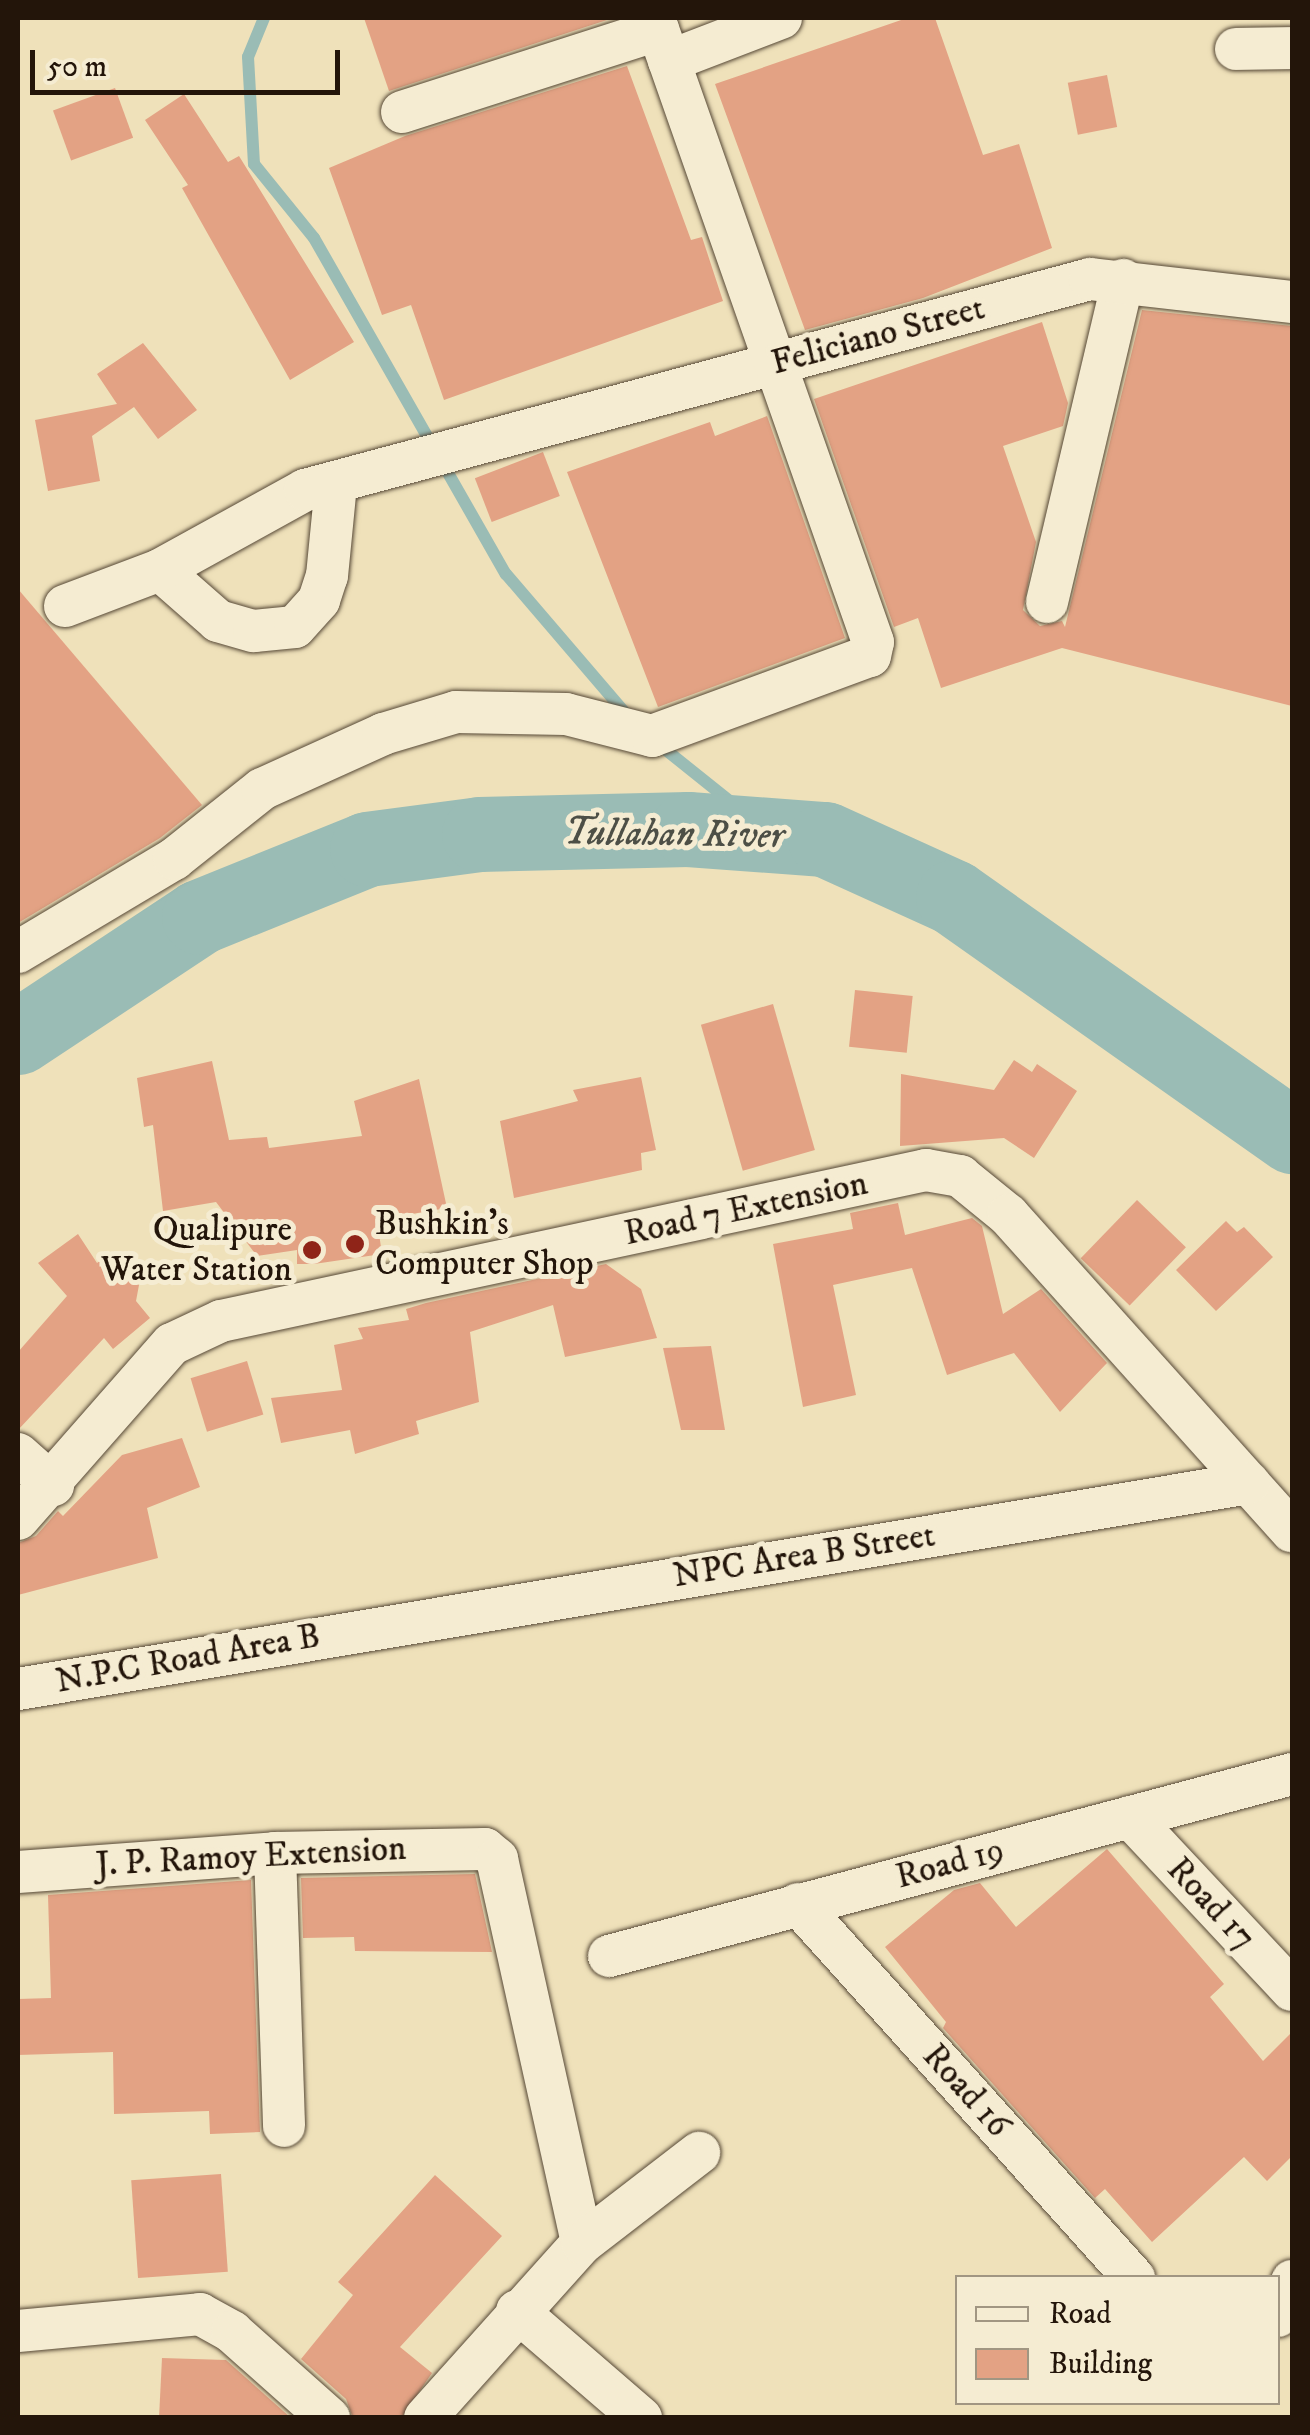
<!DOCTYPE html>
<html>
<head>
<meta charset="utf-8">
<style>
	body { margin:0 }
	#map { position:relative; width:1310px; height:2435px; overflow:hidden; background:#efe1ba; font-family:"IM FELL DW Pica",serif }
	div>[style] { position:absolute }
	.stream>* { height:12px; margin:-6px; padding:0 6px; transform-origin:6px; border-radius:6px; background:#9abcb5 }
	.river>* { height:75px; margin:-37.5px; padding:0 37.5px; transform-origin:37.5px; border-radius:37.5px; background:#9abcb5 }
	.building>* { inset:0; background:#e3a284; transform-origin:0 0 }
	.roads { filter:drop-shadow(0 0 2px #564836) drop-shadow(0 0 2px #564836) }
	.minor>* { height:42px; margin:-21px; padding:0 21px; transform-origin:21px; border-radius:21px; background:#f5ecd2 }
	.dots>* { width:28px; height:28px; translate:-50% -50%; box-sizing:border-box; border:5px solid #f5ecd2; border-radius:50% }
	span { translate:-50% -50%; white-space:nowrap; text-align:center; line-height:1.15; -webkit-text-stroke:10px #f5ecd2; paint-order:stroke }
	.street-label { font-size:35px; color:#23150a }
	.poi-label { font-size:35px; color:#23150a }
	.left { translate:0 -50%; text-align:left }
	.right { translate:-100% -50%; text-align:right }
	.water-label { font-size:38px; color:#4d4f46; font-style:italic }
	.frame { position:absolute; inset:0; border:20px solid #23150a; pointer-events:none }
	.legend { position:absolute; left:955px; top:2275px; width:325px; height:130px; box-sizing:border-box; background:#f5ecd2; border:2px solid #a19682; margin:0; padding:12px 18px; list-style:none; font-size:30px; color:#23150a }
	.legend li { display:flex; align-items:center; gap:20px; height:50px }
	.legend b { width:50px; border:2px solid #a19682 }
	.scale { position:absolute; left:30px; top:50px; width:310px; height:45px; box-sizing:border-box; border:5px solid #23150a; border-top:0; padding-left:12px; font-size:30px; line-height:35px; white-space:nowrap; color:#23150a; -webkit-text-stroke:8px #f5ecd2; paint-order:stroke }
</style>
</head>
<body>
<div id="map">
	<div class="stream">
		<div style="left:264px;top:18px;width:42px;rotate:112.3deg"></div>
		<div style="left:248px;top:57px;width:107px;rotate:86.8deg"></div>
		<div style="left:254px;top:164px;width:95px;rotate:51deg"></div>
		<div style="left:314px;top:238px;width:387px;rotate:60.3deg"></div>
		<div style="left:506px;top:574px;width:186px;rotate:49.4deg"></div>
		<div style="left:656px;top:742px;width:149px;rotate:38.7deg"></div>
	</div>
	<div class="river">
		<div style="left:18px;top:1037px;width:217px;rotate:-33.5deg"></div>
		<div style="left:199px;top:917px;width:181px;rotate:-22deg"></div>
		<div style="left:367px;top:849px;width:113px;rotate:-7.6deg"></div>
		<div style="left:479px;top:834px;width:209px;rotate:-1.4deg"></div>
		<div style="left:688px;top:829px;width:137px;rotate:4.2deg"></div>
		<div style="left:825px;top:839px;width:141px;rotate:24.4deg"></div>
		<div style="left:953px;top:897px;width:415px;rotate:35.2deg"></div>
	</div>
	<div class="building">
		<div style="clip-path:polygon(364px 18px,609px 18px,610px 19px,389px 91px)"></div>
		<div style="clip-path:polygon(907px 18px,935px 18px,983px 155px,1019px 144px,1052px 248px,923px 298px,805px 330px,715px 84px)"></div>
		<div style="clip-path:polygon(627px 66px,691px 240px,702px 237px,723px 301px,444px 400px,411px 305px,382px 315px,329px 168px,405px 136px)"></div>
		<div style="left:1107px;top:75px;width:53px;height:40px;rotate:79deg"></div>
		<div style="left:115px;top:88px;width:53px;height:66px;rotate:70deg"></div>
		<div style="clip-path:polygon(184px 94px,228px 162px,239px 156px,354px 342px,290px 380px,182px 188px,188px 185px,145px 120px)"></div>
		<div style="clip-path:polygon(1142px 310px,1292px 326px,1292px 706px,1062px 648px,941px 688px,918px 618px,894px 627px,814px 399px,1042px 322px,1068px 403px,1063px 426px,1003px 446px,1036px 542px,1023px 610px,1040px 626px,1062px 621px,1065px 627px)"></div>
		<div style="clip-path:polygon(143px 343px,197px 410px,158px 439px,134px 407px,92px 436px,100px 481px,48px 491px,35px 420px,117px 404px,97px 374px)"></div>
		<div style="clip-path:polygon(767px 416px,845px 638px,658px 707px,567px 472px,710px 422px,715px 436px)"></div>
		<div style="left:543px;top:452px;width:47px;height:73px;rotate:69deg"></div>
		<div style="clip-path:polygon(18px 589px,202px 805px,160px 838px,18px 923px)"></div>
		<div style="left:855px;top:990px;width:58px;height:57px;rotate:6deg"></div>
		<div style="left:773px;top:1004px;width:152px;height:75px;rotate:74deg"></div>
		<div style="clip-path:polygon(1014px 1060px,1032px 1072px,1037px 1064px,1077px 1091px,1034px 1158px,1004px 1138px,900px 1146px,901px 1074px,994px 1090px)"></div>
		<div style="clip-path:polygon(212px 1061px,229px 1140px,267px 1137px,269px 1148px,362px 1136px,354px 1101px,419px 1079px,447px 1208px,377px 1220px,382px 1254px,314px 1264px,297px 1264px,297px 1250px,257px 1256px,216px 1202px,163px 1211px,153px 1125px,144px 1127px,137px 1078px)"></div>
		<div style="clip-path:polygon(641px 1077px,656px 1150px,641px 1153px,642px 1170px,514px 1198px,500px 1121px,578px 1101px,573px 1090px)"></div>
		<div style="left:1137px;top:1200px;width:68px;height:81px;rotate:44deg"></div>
		<div style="clip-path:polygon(898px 1203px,905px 1235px,972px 1218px,982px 1226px,1003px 1314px,1041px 1289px,1107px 1363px,1060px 1412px,1014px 1353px,947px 1375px,912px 1268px,833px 1285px,856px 1395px,803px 1407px,773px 1244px,853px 1229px,850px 1213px)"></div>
		<div style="clip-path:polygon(1226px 1221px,1237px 1232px,1244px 1227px,1273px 1257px,1216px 1311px,1176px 1270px)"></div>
		<div style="clip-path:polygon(78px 1234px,97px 1263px,110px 1254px,139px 1285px,136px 1301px,150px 1318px,113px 1349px,104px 1338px,18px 1430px,18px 1352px,67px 1296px,38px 1263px)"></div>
		<div style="clip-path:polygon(606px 1264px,641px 1289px,657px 1338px,565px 1357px,553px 1305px,470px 1332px,479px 1402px,416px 1421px,419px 1434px,355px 1454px,350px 1430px,281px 1443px,271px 1398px,342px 1390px,334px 1345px,363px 1339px,358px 1328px,409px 1320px,406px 1309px,426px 1303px)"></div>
		<div style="clip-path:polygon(711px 1346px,725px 1430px,681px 1430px,663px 1348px)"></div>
		<div style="left:247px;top:1361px;width:56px;height:59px;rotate:73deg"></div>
		<div style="clip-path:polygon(182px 1438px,200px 1487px,147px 1508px,158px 1558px,18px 1595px,18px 1543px,36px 1536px,58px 1511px,63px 1516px,122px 1455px)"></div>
		<div style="clip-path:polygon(1107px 1849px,1224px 1984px,1210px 1997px,1263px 2061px,1292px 2032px,1292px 2156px,1267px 2181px,1244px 2157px,1152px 2242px,1105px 2189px,1095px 2198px,943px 2028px,946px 2022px,885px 1947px,954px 1890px,980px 1883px,1016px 1927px)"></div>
		<div style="clip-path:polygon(475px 1874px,492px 1952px,355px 1951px,354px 1937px,303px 1938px,301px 1878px)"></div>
		<div style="clip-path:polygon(251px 1880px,260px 2132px,210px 2134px,209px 2111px,114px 2114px,113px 2052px,18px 2055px,18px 1999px,51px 1998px,48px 1895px)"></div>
		<div style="left:221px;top:2174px;width:98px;height:90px;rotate:86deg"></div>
		<div style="clip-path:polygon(435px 2175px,502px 2236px,400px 2347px,432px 2373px,401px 2418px,353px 2418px,346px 2399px,301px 2359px,353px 2295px,338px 2282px)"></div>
		<div style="clip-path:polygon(162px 2358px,226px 2360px,291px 2418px,159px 2418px)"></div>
	</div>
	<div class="roads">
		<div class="minor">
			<div style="left:1236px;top:49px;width:56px;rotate:-1deg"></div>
			<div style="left:669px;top:61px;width:120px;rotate:-21deg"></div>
			<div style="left:402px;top:112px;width:269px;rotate:-17.8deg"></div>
			<div style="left:160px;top:570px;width:77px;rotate:41.3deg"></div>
			<div style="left:218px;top:621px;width:37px;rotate:16deg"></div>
			<div style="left:254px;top:631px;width:41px;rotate:-5.6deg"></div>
			<div style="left:295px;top:627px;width:36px;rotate:-48deg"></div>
			<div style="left:319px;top:600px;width:25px;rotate:-72deg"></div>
			<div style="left:327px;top:576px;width:91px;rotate:-84.4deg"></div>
			<div style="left:1047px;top:602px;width:331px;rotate:-76.7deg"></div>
			<div style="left:65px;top:606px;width:102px;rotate:-20.8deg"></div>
			<div style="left:160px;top:570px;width:166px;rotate:-28.9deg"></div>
			<div style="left:305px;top:490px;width:813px;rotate:-15.04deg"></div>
			<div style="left:1090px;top:279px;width:203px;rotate:6.5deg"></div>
			<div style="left:18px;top:952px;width:182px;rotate:-30.8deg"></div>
			<div style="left:174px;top:859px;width:112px;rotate:-38.5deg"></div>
			<div style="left:262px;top:789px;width:133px;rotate:-24.4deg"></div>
			<div style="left:383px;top:734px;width:76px;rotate:-16.8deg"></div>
			<div style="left:456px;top:712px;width:110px;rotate:1deg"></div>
			<div style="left:566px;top:714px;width:89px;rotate:14.3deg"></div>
			<div style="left:652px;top:736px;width:232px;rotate:-20.2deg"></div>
			<div style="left:870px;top:656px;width:14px;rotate:-78deg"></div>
			<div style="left:873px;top:642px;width:661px;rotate:-109.34deg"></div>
			<div style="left:18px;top:1454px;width:47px;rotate:41.5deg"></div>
			<div style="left:18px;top:1519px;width:233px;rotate:-48.7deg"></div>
			<div style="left:172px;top:1344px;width:54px;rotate:-25.1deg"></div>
			<div style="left:221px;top:1321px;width:721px;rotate:-12.09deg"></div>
			<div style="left:926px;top:1170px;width:35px;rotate:10deg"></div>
			<div style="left:960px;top:1176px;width:62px;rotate:39.1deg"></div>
			<div style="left:1008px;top:1215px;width:425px;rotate:48.1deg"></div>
			<div style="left:18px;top:1689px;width:1248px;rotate:-9.5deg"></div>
			<div style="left:1130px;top:1817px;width:237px;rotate:46.9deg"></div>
			<div style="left:275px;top:1853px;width:273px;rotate:88.1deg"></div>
			<div style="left:18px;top:1872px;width:258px;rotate:-4.2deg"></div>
			<div style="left:275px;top:1853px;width:210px;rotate:-1.1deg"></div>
			<div style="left:485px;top:1849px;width:16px;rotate:40deg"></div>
			<div style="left:497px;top:1859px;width:393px;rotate:77.5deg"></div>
			<div style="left:798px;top:1904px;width:503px;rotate:48.06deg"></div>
			<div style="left:609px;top:1956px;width:707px;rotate:-14.92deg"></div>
			<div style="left:517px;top:2311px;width:164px;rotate:40.8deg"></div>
			<div style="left:1278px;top:2316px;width:38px;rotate:-68deg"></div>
			<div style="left:18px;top:2331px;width:183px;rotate:-5.3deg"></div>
			<div style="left:200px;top:2314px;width:37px;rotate:29deg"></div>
			<div style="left:232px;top:2332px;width:130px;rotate:41.6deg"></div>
			<div style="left:425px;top:2418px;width:235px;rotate:-48.1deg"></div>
			<div style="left:582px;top:2243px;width:148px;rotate:-37.6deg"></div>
		</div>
	</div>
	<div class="dots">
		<div style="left:355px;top:1244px;background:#8f2418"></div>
		<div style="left:312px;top:1250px;background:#8f2418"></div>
	</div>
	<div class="street-label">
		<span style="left:878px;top:336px;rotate:-15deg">Feliciano Street</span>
		<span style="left:746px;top:1209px;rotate:-12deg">Road 7 Extension</span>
		<span style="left:804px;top:1556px;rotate:-9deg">NPC Area B Street</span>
		<span style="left:188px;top:1659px;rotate:-10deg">N.P.C Road Area B</span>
		<span style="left:251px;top:1857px;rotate:-3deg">J. P. Ramoy Extension</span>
		<span style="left:950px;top:1864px;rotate:-15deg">Road 19</span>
		<span style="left:1211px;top:1904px;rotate:47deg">Road 17</span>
		<span style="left:966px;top:2091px;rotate:48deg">Road 16</span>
	</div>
	<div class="poi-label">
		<span class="left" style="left:375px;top:1244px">Bushkin's<br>Computer Shop</span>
		<span class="right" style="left:292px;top:1250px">Qualipure<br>Water Station</span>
	</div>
	<div class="water-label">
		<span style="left:674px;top:835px;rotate:1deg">Tullahan River</span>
	</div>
	<div class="frame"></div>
	<ul class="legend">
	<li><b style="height:12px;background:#f5ecd2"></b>Road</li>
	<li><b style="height:28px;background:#e3a284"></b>Building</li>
	</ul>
	<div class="scale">50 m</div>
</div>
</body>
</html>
